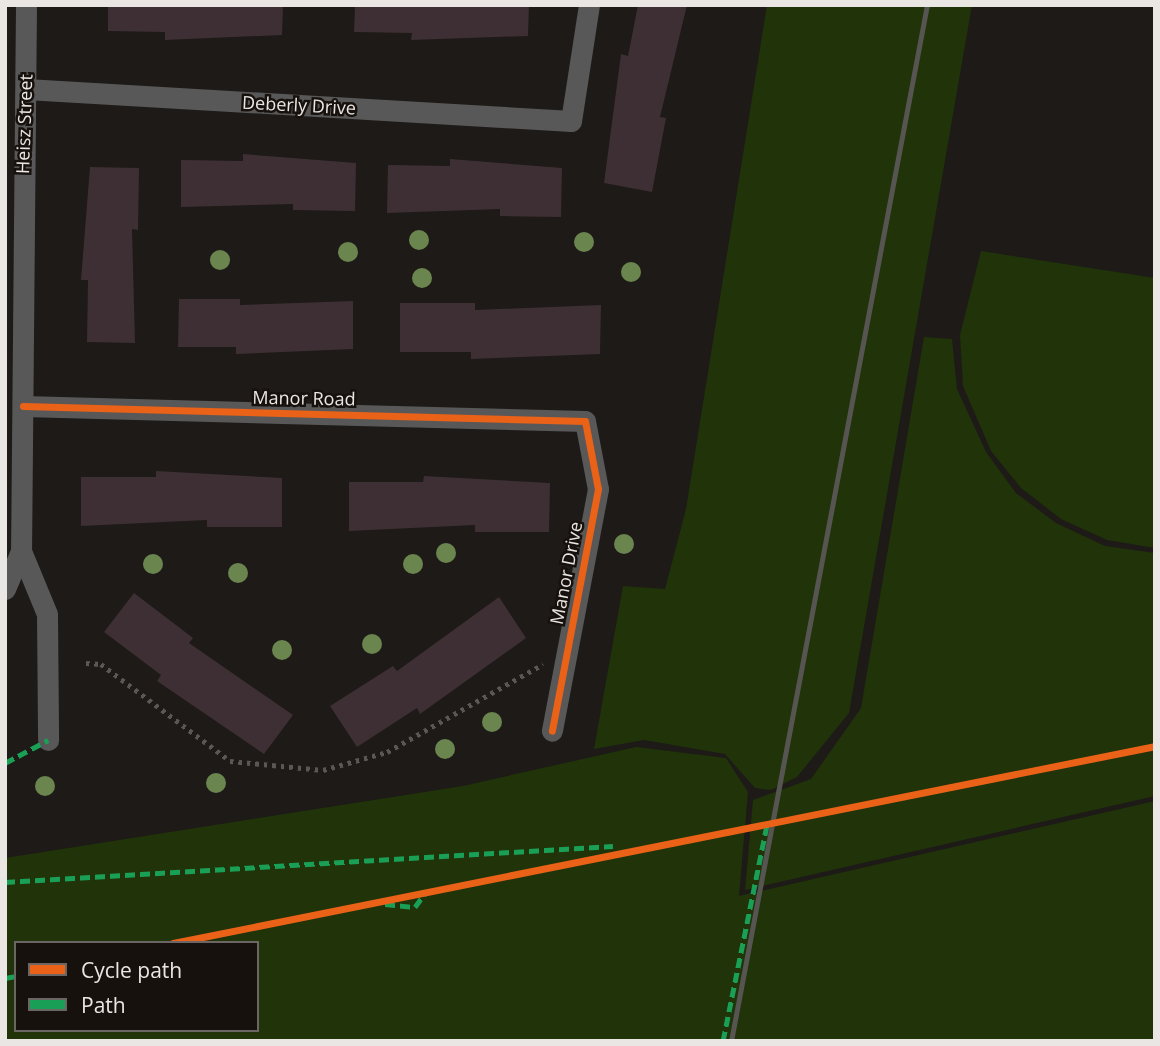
<!DOCTYPE html>
<html>
<head>
<meta charset="utf-8">
<style>
	body { margin:0 }
	#map { position:relative; width:1160px; height:1046px; overflow:hidden; background:#1d1a17; font-family:"Open Sans",sans-serif }
	div>[style] { position:absolute }
	.green>* { inset:0; background:#203309 }
	.building>* { inset:0; background:#3e2f34 }
	.path>* { height:4.5px; margin-top:-2.25px; transform-origin:0; background:repeating-linear-gradient(90deg,#595857 0 3.5px,transparent 0 8.5px) }
	.minor>* { height:21px; margin:-10.5px; padding:0 10.5px; transform-origin:10.5px; border-radius:10.5px; background:#595858 }
	.rail>* { height:5px; margin:-2.5px; padding:0 2.5px; transform-origin:2.5px; border-radius:2.5px; background:#565552 }
	.quiet>* { height:5px; margin-top:-2.5px; transform-origin:0; background:repeating-linear-gradient(90deg,#1a9f57 0 10px,transparent 0 15px) }
	.cycleway>* { height:7px; margin:-3.5px; padding:0 3.5px; transform-origin:3.5px; border-radius:3.5px; background:#ea6118 }
	.trees>* { width:20px; height:20px; margin:-10px; border-radius:50%; background:#6b854f }
	span { translate:-50% -50%; white-space:nowrap; text-align:center; line-height:1.15; -webkit-text-stroke:5px #16110d; paint-order:stroke }
	.street-label { font-size:18px; color:#eae6e3 }
	.frame { position:absolute; inset:0; border:7px solid #eae6e3; pointer-events:none }
	.legend { position:absolute; left:14px; top:941px; width:245px; height:91px; box-sizing:border-box; background:#16110d; border:2px solid #6b6663; margin:0; padding:9px 12px; list-style:none; font-size:21px; color:#eae6e3 }
	.legend li { display:flex; align-items:center; gap:14px; height:35px }
	.legend b { width:35px; border:2px solid #6b6663 }
</style>
</head>
<body>
<div id="map">
	<div class="green">
		<div style="clip-path:polygon(767px 5px,972px 5px,849px 713px,797px 777px,771px 790px,755px 788px,725px 754px,644px 740px,594px 749px,623px 586px,665px 589px,686px 509px)"></div>
		<div style="clip-path:polygon(981px 251px,1155px 278px,1155px 548px,1107px 540px,1061px 519px,1021px 488px,991px 451px,963px 386px,960px 335px)"></div>
		<div style="clip-path:polygon(924px 337px,952px 339px,957px 389px,986px 452px,1016px 493px,1056px 523px,1105px 546px,1155px 553px,1155px 796px,745px 890px,753px 800px,811px 779px,861px 708px)"></div>
		<div style="clip-path:polygon(evenodd,636px 747px,726px 758px,748px 792px,739px 896px,1155px 801px,1155px 1041px,5px 1041px,5px 858px,463px 786px,636px 747px,16px 943px,257px 943px,257px 1030px,16px 1030px,16px 943px)"></div>
	</div>
	<div class="building">
		<div style="clip-path:polygon(108px 5px,283px 5px,282px 35px,165px 40px,165px 32px,108px 31px)"></div>
		<div style="clip-path:polygon(355px 5px,529px 5px,528px 36px,411px 40px,412px 33px,354px 32px)"></div>
		<div style="clip-path:polygon(638px 5px,687px 5px,660px 117px,666px 118px,652px 192px,604px 183px,621px 54px,628px 56px)"></div>
		<div style="clip-path:polygon(243px 154px,356px 163px,355px 211px,293px 210px,293px 204px,181px 207px,181px 160px,243px 161px)"></div>
		<div style="clip-path:polygon(450px 159px,562px 168px,561px 217px,500px 216px,500px 209px,387px 213px,388px 165px,450px 166px)"></div>
		<div style="clip-path:polygon(90px 167px,139px 168px,138px 230px,132px 229px,135px 343px,87px 342px,88px 280px,81px 280px)"></div>
		<div style="clip-path:polygon(179px 299px,240px 299px,240px 305px,353px 301px,353px 349px,236px 354px,236px 347px,178px 347px)"></div>
		<div style="clip-path:polygon(400px 303px,475px 303px,475px 310px,601px 305px,600px 354px,471px 359px,471px 352px,400px 352px)"></div>
		<div style="clip-path:polygon(156px 471px,282px 478px,282px 527px,207px 527px,207px 520px,81px 526px,81px 477px,156px 477px)"></div>
		<div style="clip-path:polygon(424px 476px,550px 483px,549px 532px,475px 532px,475px 525px,349px 531px,349px 482px,423px 482px)"></div>
		<div style="clip-path:polygon(134px 593px,193px 638px,189px 643px,293px 715px,264px 754px,157px 681px,161px 675px,104px 632px)"></div>
		<div style="clip-path:polygon(499px 597px,526px 638px,420px 714px,417px 708px,357px 747px,330px 706px,393px 666px,397px 671px)"></div>
	</div>
	<div class="path">
		<div style="left:86px;top:663px;width:15px;rotate:4deg"></div>
		<div style="left:101px;top:664px;width:161px;rotate:36.9deg"></div>
		<div style="left:230px;top:761px;width:93px;rotate:5.5deg"></div>
		<div style="left:323px;top:770px;width:66px;rotate:-15.7deg"></div>
		<div style="left:387px;top:752px;width:179px;rotate:-29.4deg"></div>
	</div>
	<div class="minor">
		<div style="left:26px;top:5px;width:546px;rotate:90.52deg"></div>
		<div style="left:21px;top:551px;width:68px;rotate:67.6deg"></div>
		<div style="left:47px;top:614px;width:126px;rotate:89.5deg"></div>
		<div style="left:26px;top:89px;width:546px;rotate:3.36deg"></div>
		<div style="left:571px;top:121px;width:117px;rotate:-81.2deg"></div>
		<div style="left:23px;top:406px;width:562px;rotate:1.53deg"></div>
		<div style="left:585px;top:421px;width:69px;rotate:79.2deg"></div>
		<div style="left:598px;top:489px;width:246px;rotate:100.8deg"></div>
		<div style="left:5px;top:589px;width:41px;rotate:-67.2deg"></div>
	</div>
	<div class="rail">
		<div style="left:731px;top:1041px;width:1054px;rotate:-79.29deg"></div>
	</div>
	<div class="quiet">
		<div style="left:5px;top:763px;width:49px;rotate:-28.1deg"></div>
		<div style="left:5px;top:882px;width:609px;rotate:-3.39deg"></div>
		<div style="left:385px;top:904px;width:30px;rotate:6deg"></div>
		<div style="left:415px;top:907px;width:17px;rotate:-54deg"></div>
		<div style="left:5px;top:978px;width:11px;rotate:-10deg"></div>
		<div style="left:723px;top:1041px;width:220px;rotate:-78.5deg"></div>
	</div>
	<div class="cycleway">
		<div style="left:23px;top:406px;width:562px;rotate:1.53deg"></div>
		<div style="left:585px;top:421px;width:69px;rotate:79.2deg"></div>
		<div style="left:598px;top:489px;width:246px;rotate:100.8deg"></div>
		<div style="left:173px;top:943px;width:1002px;rotate:-11.34deg"></div>
	</div>
	<div class="trees">
		<div style="left:419px;top:240px"></div>
		<div style="left:584px;top:242px"></div>
		<div style="left:348px;top:252px"></div>
		<div style="left:220px;top:260px"></div>
		<div style="left:631px;top:272px"></div>
		<div style="left:422px;top:278px"></div>
		<div style="left:624px;top:544px"></div>
		<div style="left:446px;top:553px"></div>
		<div style="left:153px;top:564px"></div>
		<div style="left:413px;top:564px"></div>
		<div style="left:238px;top:573px"></div>
		<div style="left:372px;top:644px"></div>
		<div style="left:282px;top:650px"></div>
		<div style="left:492px;top:722px"></div>
		<div style="left:445px;top:749px"></div>
		<div style="left:216px;top:783px"></div>
		<div style="left:45px;top:786px"></div>
	</div>
	<div class="street-label">
		<span style="left:299px;top:105px;rotate:3deg">Deberly Drive</span>
		<span style="left:24px;top:124px;rotate:-88deg">Heisz Street</span>
		<span style="left:304px;top:398px;rotate:1deg">Manor Road</span>
		<span style="left:566px;top:573px;rotate:-79deg">Manor Drive</span>
	</div>
	<div class="frame"></div>
	<ul class="legend">
	<li><b style="height:9px;background:#ea6118"></b>Cycle path</li>
	<li><b style="height:9px;background:#1a9f57"></b>Path</li>
	</ul>
</div>
</body>
</html>
